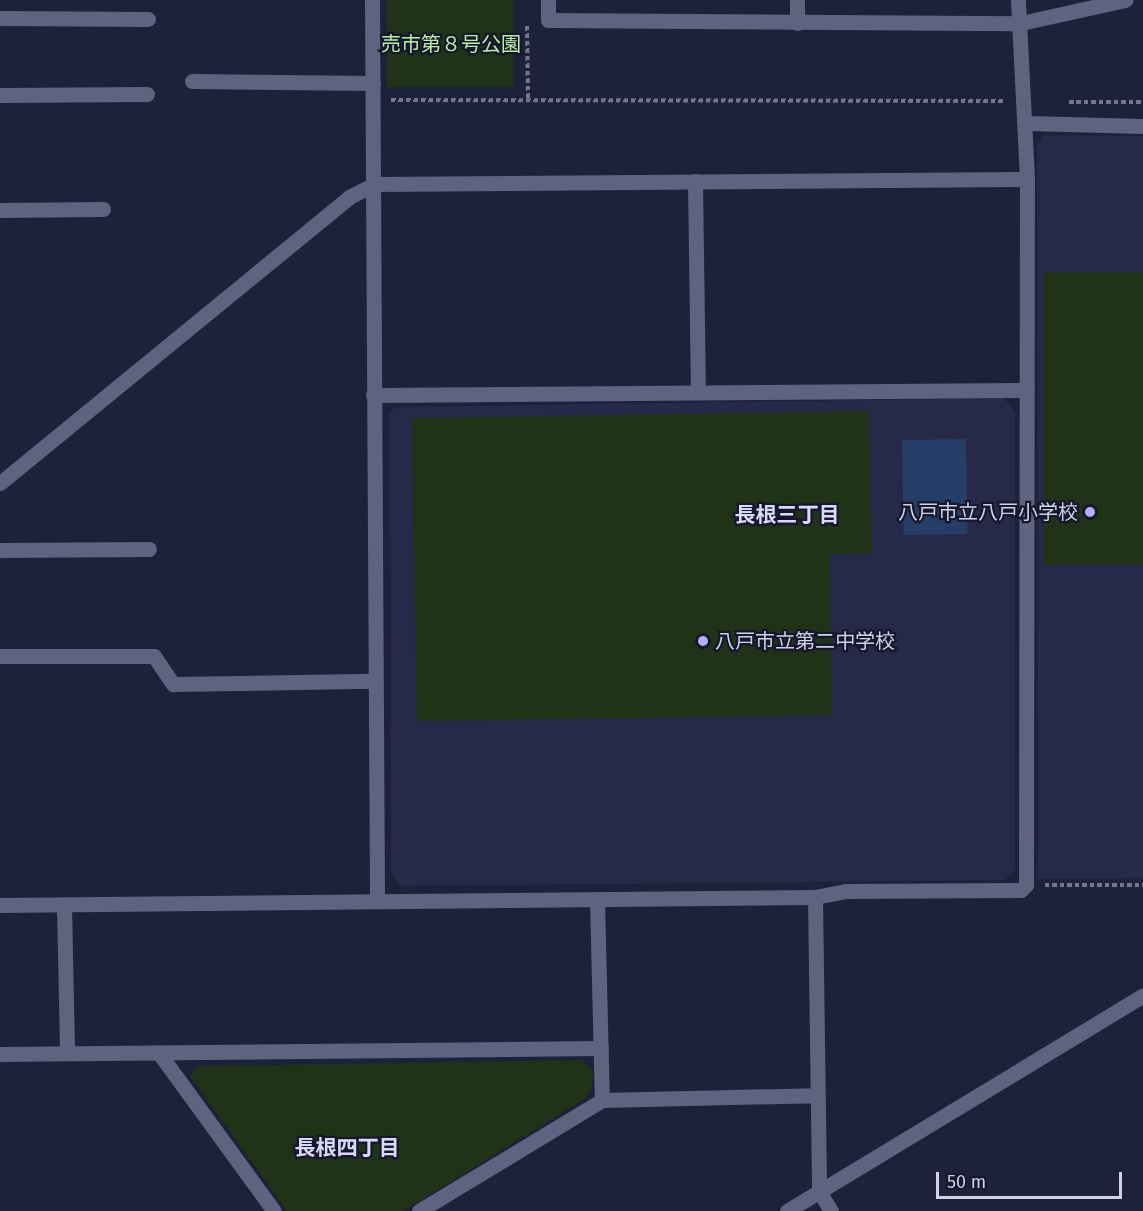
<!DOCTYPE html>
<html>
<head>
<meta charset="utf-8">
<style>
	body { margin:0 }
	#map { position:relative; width:1143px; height:1211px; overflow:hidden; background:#1e213a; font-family:"Fira Sans","Noto Sans JP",sans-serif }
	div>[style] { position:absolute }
	.built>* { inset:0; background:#262948 }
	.green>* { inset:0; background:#213317; transform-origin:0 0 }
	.water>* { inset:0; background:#253e68; transform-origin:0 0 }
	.path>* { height:4px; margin-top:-2px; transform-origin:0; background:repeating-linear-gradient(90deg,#74778c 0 4.5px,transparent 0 7.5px) }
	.minor>* { height:15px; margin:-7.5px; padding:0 7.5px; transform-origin:7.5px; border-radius:7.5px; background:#5f6380 }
	.dots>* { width:16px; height:16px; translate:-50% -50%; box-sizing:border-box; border:3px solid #15172f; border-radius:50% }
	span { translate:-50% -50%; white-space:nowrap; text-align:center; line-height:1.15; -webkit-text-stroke:4.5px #15172f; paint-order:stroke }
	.park-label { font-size:20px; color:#baeca3 }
	.poi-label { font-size:20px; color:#cfd2e3 }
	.right { translate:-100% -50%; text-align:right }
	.left { translate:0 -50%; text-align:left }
	.neighbourhood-label { font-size:21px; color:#dcd9f7; font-weight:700 }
	.scale { position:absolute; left:936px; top:1172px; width:186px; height:27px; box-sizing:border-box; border:3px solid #cfd2e3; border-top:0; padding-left:8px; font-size:18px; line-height:21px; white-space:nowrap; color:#cfd2e3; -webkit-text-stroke:4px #15172f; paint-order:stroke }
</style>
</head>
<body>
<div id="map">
	<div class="built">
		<div style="clip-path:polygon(1043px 135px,1143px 136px,1143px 878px,1038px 879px,1037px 145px)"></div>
		<div style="clip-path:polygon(1004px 398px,1015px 412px,1015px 869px,1005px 880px,400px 886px,391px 871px,390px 413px,395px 407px)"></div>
	</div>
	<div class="green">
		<div style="left:387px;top:0;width:126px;height:87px"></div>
		<div style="left:1044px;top:272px;width:99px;height:293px"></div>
		<div style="clip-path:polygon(869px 411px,872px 553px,830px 554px,832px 715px,417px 721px,412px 418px)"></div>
		<div style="clip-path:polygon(582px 1060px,593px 1070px,592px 1087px,586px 1098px,403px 1211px,287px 1211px,190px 1076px,198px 1066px)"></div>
	</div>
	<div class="water">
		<div style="left:966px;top:439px;width:95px;height:64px;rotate:89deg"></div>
	</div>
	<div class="path">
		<div style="left:527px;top:26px;width:74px;rotate:89.2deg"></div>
		<div style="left:391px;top:100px;width:613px;rotate:0.09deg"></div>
		<div style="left:1069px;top:102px;width:74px"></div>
		<div style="left:1045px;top:885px;width:98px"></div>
	</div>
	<div class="minor">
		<div style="left:372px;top:0;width:900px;rotate:89.68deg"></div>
		<div style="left:548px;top:0;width:20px;rotate:90deg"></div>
		<div style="left:548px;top:20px;width:473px;rotate:0.4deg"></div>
		<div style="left:1021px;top:23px;width:107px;rotate:-12.5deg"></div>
		<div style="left:0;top:18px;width:148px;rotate:0.4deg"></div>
		<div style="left:797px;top:23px;width:23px;rotate:-90deg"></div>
		<div style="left:192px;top:81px;width:181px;rotate:0.6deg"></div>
		<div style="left:0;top:95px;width:147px;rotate:-0.4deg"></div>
		<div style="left:1027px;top:123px;width:116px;rotate:1.5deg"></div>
		<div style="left:695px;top:181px;width:211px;rotate:89.2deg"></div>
		<div style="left:0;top:210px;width:103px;rotate:-0.6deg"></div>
		<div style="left:373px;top:395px;width:654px;rotate:-0.44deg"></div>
		<div style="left:0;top:483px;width:451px;rotate:-39.3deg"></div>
		<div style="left:349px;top:197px;width:29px;rotate:-27deg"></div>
		<div style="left:375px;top:184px;width:652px;rotate:-0.44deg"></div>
		<div style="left:0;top:550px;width:149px;rotate:-0.4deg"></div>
		<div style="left:0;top:656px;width:154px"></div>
		<div style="left:154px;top:656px;width:34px;rotate:56deg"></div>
		<div style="left:173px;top:684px;width:202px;rotate:-0.9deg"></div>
		<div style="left:815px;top:897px;width:294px;rotate:89.2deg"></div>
		<div style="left:819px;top:1191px;width:23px;rotate:59deg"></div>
		<div style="left:597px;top:900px;width:200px;rotate:88.6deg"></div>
		<div style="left:0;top:905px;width:815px;rotate:-0.56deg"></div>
		<div style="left:815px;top:897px;width:32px;rotate:-11deg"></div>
		<div style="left:846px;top:891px;width:175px;rotate:-0.3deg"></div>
		<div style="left:1021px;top:890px;width:7px;rotate:-45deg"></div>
		<div style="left:1026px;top:885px;width:706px;rotate:-89.92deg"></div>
		<div style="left:1027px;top:179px;width:179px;rotate:-92.9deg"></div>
		<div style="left:64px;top:905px;width:148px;rotate:88.8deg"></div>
		<div style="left:159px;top:1053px;width:195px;rotate:54deg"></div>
		<div style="left:0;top:1054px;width:601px;rotate:-0.57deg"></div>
		<div style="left:419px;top:1211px;width:214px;rotate:-31.2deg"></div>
		<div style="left:602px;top:1100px;width:213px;rotate:-1.3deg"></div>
		<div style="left:787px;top:1211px;width:416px;rotate:-31.2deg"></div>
	</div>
	<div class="dots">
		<div style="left:1090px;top:512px;background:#b6acf8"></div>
		<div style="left:703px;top:641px;background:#b6acf8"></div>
	</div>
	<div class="park-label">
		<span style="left:451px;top:44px">売市第８号公園</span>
	</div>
	<div class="poi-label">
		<span class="right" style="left:1078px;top:512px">八戸市立八戸小学校</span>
		<span class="left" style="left:715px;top:641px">八戸市立第二中学校</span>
	</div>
	<div class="neighbourhood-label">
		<span style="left:787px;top:515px">長根三丁目</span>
		<span style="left:347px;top:1148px">長根四丁目</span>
	</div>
	<div class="scale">50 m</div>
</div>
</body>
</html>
